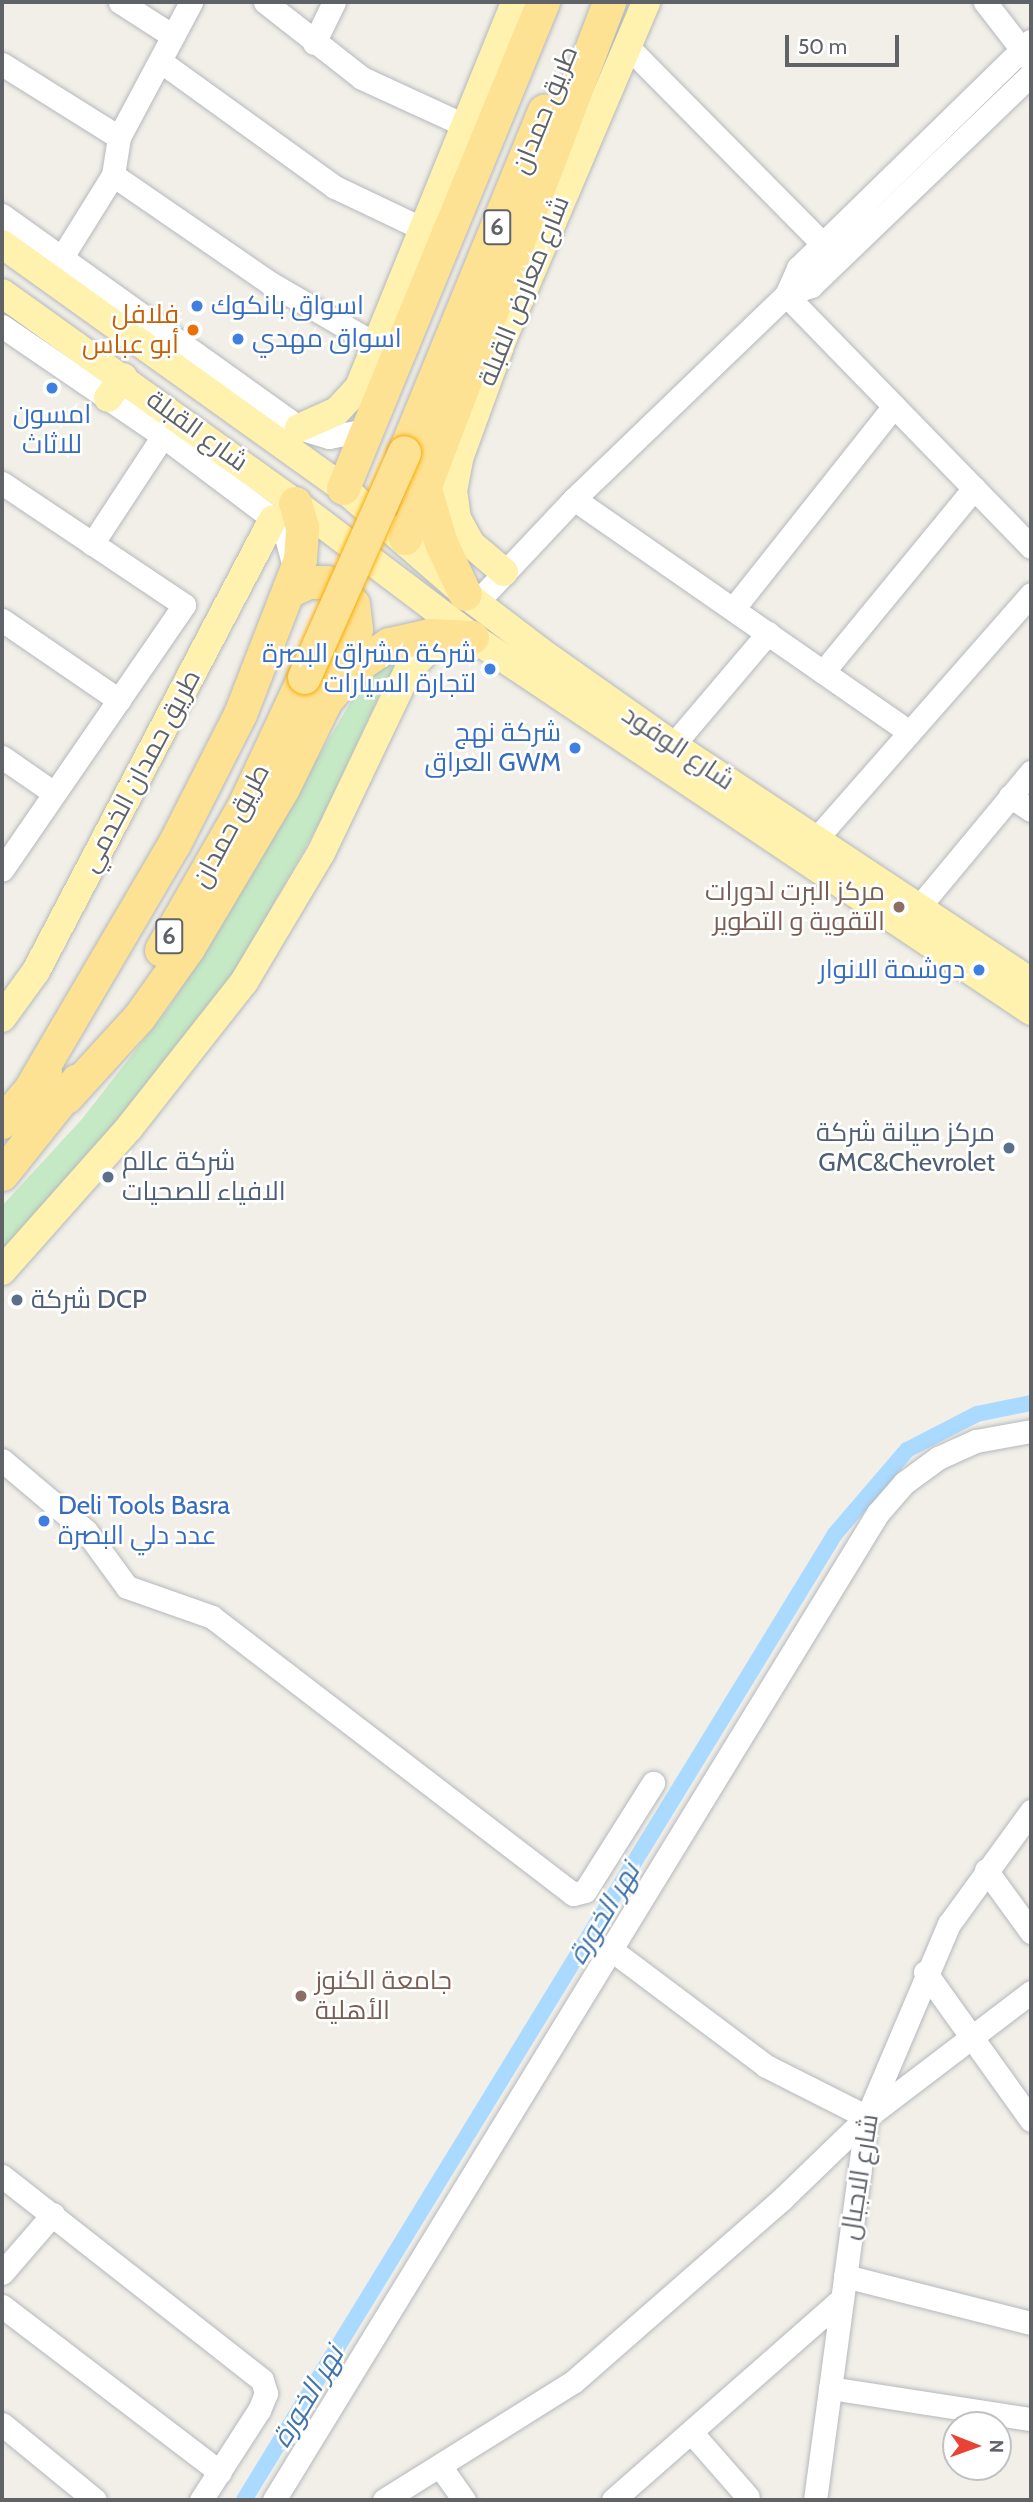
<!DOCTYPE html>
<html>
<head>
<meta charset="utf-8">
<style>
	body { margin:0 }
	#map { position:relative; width:1033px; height:2502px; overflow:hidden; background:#f1efe8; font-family:Cabin,Cairo,sans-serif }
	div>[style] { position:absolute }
	.green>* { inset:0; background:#c5e8c5 }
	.canal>* { height:16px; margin:-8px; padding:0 8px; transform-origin:8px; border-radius:8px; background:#aadaff }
	.roads { filter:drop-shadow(0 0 2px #b5b8bc) drop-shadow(0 0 2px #b5b8bc) }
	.minor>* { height:23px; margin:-11.5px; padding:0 11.5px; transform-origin:11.5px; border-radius:11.5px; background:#fff }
	.major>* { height:28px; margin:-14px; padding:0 14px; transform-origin:14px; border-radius:14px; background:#fff2af }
	.highway>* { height:33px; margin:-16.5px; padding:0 16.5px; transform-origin:16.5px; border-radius:16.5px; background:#fde293 }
	.bridges { filter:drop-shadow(0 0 2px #f9ab00) drop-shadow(0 0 2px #f9ab00) }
	.highway-bridge>* { height:33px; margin:-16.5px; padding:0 16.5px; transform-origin:16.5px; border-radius:16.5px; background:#fde293 }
	.dots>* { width:19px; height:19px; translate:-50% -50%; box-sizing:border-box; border:4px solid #fff; border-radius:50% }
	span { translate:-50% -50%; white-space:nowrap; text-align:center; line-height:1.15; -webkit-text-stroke:5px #fff; paint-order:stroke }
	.shield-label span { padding:2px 5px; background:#fff; border:2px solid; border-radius:5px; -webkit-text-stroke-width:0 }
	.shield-label { font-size:24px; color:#5f6368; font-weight:700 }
	.street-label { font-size:26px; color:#5f6368 }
	.shop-label { font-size:26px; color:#366cbe }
	.left { translate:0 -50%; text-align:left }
	.right { translate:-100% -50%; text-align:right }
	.food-label { font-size:26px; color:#c56008 }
	.education-label { font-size:26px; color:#785e54 }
	.service-label { font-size:26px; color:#4e5e75 }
	.water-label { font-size:28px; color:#4174aa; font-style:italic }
	.frame { position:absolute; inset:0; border:4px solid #5f6368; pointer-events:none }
	.north { position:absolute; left:942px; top:2411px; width:70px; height:70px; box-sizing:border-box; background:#fff; border:2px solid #bfc1c3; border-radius:50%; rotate:91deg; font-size:19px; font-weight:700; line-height:28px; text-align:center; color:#5f6368 }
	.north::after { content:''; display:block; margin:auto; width:24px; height:32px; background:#ea4335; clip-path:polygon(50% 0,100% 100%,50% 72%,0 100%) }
	.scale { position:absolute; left:785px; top:35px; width:114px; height:32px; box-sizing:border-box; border:4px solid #5f6368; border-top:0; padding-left:9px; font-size:21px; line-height:24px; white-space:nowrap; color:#5f6368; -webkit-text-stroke:5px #fff; paint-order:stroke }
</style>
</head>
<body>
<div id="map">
	<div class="green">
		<div style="clip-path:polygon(403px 657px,387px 679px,321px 820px,235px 972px,182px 1047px,2px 1264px,2px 1206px,82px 1119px,170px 1006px,355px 695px,386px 659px)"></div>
	</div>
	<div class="canal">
		<div style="left:244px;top:2500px;width:1132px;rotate:-58.54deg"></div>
		<div style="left:835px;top:1534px;width:111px;rotate:-49.4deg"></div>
		<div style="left:907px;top:1450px;width:79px;rotate:-27.2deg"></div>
		<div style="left:977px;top:1414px;width:55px;rotate:-11.5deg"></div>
	</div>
	<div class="roads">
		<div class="minor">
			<div style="left:120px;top:2px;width:63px;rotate:32.7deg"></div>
			<div style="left:265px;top:2px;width:123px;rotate:38.1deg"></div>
			<div style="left:362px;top:78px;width:112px;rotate:24.7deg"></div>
			<div style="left:985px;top:2px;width:73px;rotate:52.2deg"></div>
			<div style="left:314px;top:43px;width:46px;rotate:-64deg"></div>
			<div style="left:627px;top:46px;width:279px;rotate:45.3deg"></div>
			<div style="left:160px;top:61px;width:216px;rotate:35.8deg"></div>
			<div style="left:335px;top:187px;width:95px;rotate:25.5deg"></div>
			<div style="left:2px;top:64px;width:138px;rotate:32deg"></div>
			<div style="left:113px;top:175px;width:191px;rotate:34.5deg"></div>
			<div style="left:270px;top:283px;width:124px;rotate:30.1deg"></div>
			<div style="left:2px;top:215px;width:365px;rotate:35.6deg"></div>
			<div style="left:299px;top:428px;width:31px;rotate:17deg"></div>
			<div style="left:329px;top:437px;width:43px;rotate:-10.8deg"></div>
			<div style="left:62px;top:257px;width:97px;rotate:-58.1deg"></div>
			<div style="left:113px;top:175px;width:38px;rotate:-81deg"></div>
			<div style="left:119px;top:137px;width:153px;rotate:-61.9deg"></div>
			<div style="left:786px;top:295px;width:30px;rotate:-66deg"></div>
			<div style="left:798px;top:268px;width:325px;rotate:-44.3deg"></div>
			<div style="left:786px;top:295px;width:351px;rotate:45.8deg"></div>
			<div style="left:2px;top:326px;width:195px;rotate:34.3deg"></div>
			<div style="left:163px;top:436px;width:138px;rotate:37deg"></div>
			<div style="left:273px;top:519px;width:22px;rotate:54deg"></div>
			<div style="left:286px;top:537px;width:27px;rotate:75deg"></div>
			<div style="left:2px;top:483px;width:219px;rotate:33.8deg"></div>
			<div style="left:184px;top:605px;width:321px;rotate:124.5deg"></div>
			<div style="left:574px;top:499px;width:407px;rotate:34.8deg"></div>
			<div style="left:92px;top:544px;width:129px;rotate:-56.7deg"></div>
			<div style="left:476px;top:603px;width:143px;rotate:-46.7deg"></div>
			<div style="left:574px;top:499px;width:294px;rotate:-43.9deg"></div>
			<div style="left:786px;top:295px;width:27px;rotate:-20deg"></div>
			<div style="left:811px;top:286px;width:306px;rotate:-43.9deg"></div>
			<div style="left:733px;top:609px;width:259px;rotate:-51.6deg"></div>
			<div style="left:2px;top:620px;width:142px;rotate:34.4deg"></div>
			<div style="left:823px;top:672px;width:238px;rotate:-50.6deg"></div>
			<div style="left:673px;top:745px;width:147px;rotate:-49.7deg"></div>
			<div style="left:2px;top:757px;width:63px;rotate:34.7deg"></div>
			<div style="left:1010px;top:796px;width:25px;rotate:34deg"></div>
			<div style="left:815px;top:840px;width:327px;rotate:-48.7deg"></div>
			<div style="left:918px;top:908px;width:177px;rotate:-50.3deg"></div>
			<div style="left:2px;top:1460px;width:110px;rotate:40.2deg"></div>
			<div style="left:86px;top:1531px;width:69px;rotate:53.8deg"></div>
			<div style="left:127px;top:1587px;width:90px;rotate:19.4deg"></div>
			<div style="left:212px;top:1617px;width:455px;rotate:37.5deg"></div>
			<div style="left:573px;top:1894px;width:12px;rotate:-14deg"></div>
			<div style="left:585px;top:1891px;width:128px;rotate:-57.8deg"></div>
			<div style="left:986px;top:1870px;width:77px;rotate:54deg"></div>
			<div style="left:609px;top:1948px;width:196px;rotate:36.9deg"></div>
			<div style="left:766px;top:2066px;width:113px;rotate:26.8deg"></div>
			<div style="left:925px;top:1972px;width:182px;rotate:54.4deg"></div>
			<div style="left:2px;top:2176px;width:330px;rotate:38.1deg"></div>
			<div style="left:262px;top:2380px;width:14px;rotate:73deg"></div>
			<div style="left:266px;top:2393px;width:18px;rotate:112deg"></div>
			<div style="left:259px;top:2410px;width:107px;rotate:122.8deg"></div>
			<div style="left:2px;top:2273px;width:78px;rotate:-49.2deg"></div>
			<div style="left:845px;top:2276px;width:192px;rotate:14.2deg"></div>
			<div style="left:2px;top:2306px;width:274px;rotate:37.3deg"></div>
			<div style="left:830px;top:2388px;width:203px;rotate:8.8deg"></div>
			<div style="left:2px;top:2424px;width:120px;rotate:39.3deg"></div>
			<div style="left:691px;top:2432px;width:86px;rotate:48.8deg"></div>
			<div style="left:440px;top:2466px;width:42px;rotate:54.8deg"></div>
			<div style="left:274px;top:2500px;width:1157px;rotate:-58.54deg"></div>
			<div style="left:878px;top:1513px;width:40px;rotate:-49deg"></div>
			<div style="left:904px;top:1483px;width:42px;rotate:-36.3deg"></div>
			<div style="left:938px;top:1458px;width:42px;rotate:-24.1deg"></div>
			<div style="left:976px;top:1441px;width:56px;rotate:-10.3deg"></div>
			<div style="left:384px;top:2500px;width:223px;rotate:-32deg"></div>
			<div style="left:573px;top:2382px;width:279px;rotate:-41.2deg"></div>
			<div style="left:783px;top:2198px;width:117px;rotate:-44deg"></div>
			<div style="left:867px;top:2117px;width:206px;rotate:-37.3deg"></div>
			<div style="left:613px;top:2500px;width:305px;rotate:-41.3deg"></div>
			<div style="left:815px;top:2500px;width:387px;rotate:-82.3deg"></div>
			<div style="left:867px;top:2117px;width:210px;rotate:-67deg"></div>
			<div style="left:949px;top:1924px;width:140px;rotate:-54deg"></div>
		</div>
		<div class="major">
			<div style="left:2px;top:244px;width:419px;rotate:35.6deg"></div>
			<div style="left:343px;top:488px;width:162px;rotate:41deg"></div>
			<div style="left:465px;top:594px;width:96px;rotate:37.3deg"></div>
			<div style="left:541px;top:652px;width:161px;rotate:35.2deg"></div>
			<div style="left:673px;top:745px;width:429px;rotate:33.5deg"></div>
			<div style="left:2px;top:293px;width:360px;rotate:35.6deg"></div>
			<div style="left:295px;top:503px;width:222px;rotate:37.1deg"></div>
			<div style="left:472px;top:637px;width:673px;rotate:33.78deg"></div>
			<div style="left:108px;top:398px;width:26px;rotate:-54deg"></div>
			<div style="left:299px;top:428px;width:42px;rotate:-24.1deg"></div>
			<div style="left:337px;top:411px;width:33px;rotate:-47deg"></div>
			<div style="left:359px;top:387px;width:415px;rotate:-67.9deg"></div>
			<div style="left:504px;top:572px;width:43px;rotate:-139.7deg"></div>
			<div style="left:471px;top:544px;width:29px;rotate:-119deg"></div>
			<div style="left:457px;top:519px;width:28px;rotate:-98deg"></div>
			<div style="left:453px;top:491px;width:36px;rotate:-79deg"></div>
			<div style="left:460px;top:456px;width:126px;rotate:-70deg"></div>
			<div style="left:503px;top:338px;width:365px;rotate:-66.9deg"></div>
			<div style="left:2px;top:1018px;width:58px;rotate:-54.1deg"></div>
			<div style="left:36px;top:971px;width:510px;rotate:-62.33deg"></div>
			<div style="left:2px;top:1271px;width:191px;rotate:-48.4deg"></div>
			<div style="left:129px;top:1128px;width:186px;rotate:-51.8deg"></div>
			<div style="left:244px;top:982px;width:150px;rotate:-59.2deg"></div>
			<div style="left:321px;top:853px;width:202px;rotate:-64.5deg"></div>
			<div style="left:408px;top:671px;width:50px;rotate:-46.6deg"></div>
		</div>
		<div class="highway">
			<div style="left:404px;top:452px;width:369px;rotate:-67.7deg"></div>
			<div style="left:343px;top:488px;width:526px;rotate:-67.63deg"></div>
			<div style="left:425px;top:489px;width:56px;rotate:73.5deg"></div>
			<div style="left:441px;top:543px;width:56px;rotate:64.8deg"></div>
			<div style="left:405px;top:538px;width:574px;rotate:-69.16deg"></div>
			<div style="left:291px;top:590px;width:19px;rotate:-25deg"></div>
			<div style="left:308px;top:582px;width:18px"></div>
			<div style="left:326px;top:582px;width:18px;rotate:29deg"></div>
			<div style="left:342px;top:591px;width:17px;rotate:50deg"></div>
			<div style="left:353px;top:604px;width:25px;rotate:83deg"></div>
			<div style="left:356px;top:629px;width:58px;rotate:113.5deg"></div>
			<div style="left:161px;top:950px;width:165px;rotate:-60.2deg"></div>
			<div style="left:243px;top:807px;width:144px;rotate:-64.9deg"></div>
			<div style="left:30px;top:1089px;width:284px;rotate:-59.6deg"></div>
			<div style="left:174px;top:844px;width:146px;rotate:-63.1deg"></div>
			<div style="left:240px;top:714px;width:166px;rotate:-68.8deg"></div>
			<div style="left:300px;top:559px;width:32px;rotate:-86deg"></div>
			<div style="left:302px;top:527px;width:25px;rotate:-106deg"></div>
			<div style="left:66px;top:1097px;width:108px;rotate:-47.6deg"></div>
			<div style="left:139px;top:1017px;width:85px;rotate:-54.6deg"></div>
			<div style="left:188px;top:948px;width:186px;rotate:-59.3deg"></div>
			<div style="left:283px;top:788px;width:98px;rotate:-64deg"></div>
			<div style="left:326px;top:700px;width:44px;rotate:-48.7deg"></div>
			<div style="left:355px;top:667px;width:41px;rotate:-34.1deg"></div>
			<div style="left:389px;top:644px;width:41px;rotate:-12.7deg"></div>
			<div style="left:429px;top:635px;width:43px;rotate:2.7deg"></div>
			<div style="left:2px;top:1122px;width:66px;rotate:-49.3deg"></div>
			<div style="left:2px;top:1174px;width:120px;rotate:-51.4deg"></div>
		</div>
	</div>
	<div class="bridges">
		<div class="highway-bridge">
			<div style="left:304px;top:677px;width:246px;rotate:-66deg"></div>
		</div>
	</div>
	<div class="dots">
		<div style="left:197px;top:306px;background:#3f7fe0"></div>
		<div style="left:193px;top:330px;background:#e8710a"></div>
		<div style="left:238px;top:339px;background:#3f7fe0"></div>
		<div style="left:52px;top:388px;background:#3f7fe0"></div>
		<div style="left:490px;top:669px;background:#3f7fe0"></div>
		<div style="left:575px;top:748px;background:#3f7fe0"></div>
		<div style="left:899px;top:907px;background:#8d6e63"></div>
		<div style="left:979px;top:970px;background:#3f7fe0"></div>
		<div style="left:1009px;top:1148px;background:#5c6f8a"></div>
		<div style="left:108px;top:1177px;background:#5c6f8a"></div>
		<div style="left:17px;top:1300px;background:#5c6f8a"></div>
		<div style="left:44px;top:1521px;background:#3f7fe0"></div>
		<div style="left:301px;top:1996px;background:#8d6e63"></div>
	</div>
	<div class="shield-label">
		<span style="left:497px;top:227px">6</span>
		<span style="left:169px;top:936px">6</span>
	</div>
	<div class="street-label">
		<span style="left:545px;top:110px;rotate:-68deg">طريق حمدان</span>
		<span style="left:524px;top:291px;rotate:-68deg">شارع معارض القبلة</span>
		<span style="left:197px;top:431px;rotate:36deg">شارع القبلة</span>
		<span style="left:678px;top:748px;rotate:34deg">شارع الوفود</span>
		<span style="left:141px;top:771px;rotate:-62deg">طريق حمدان الخدمي</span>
		<span style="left:231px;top:826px;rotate:-62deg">طريق حمدان</span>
		<span style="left:860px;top:2177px;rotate:-81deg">شارع الاجبال</span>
	</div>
	<div class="shop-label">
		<span class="left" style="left:211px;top:306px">اسواق بانكوك</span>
		<span class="left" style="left:252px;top:339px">اسواق مهدي</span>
		<span style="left:52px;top:430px">امسون<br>للاثاث</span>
		<span class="right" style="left:476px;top:669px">شركة مشراق البصرة<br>لتجارة السيارات</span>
		<span class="right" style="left:561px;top:748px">شركة نهج<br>العراق GWM</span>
		<span class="right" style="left:965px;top:970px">دوشمة الانوار</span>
		<span class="left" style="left:58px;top:1521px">Deli Tools Basra<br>عدد دلي البصرة</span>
	</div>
	<div class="food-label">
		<span class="right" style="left:179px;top:330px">فلافل<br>أبو عباس</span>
	</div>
	<div class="education-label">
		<span class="right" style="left:885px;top:907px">مركز البرت لدورات<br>التقوية و التطوير</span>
		<span class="left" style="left:315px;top:1996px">جامعة الكنوز<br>الأهلية</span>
	</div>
	<div class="service-label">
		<span class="right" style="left:995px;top:1148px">مركز صيانة شركة<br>GMC&amp;Chevrolet</span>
		<span class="left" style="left:122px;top:1177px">شركة عالم<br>الافياء للصحيات</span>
		<span class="left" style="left:31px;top:1300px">شركة DCP</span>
	</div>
	<div class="water-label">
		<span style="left:603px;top:1913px;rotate:-59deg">نهر الخورة</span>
		<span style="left:307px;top:2396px;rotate:-59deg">نهر الخورة</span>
	</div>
	<div class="frame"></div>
	<div class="north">N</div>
	<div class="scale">50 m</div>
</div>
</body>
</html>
